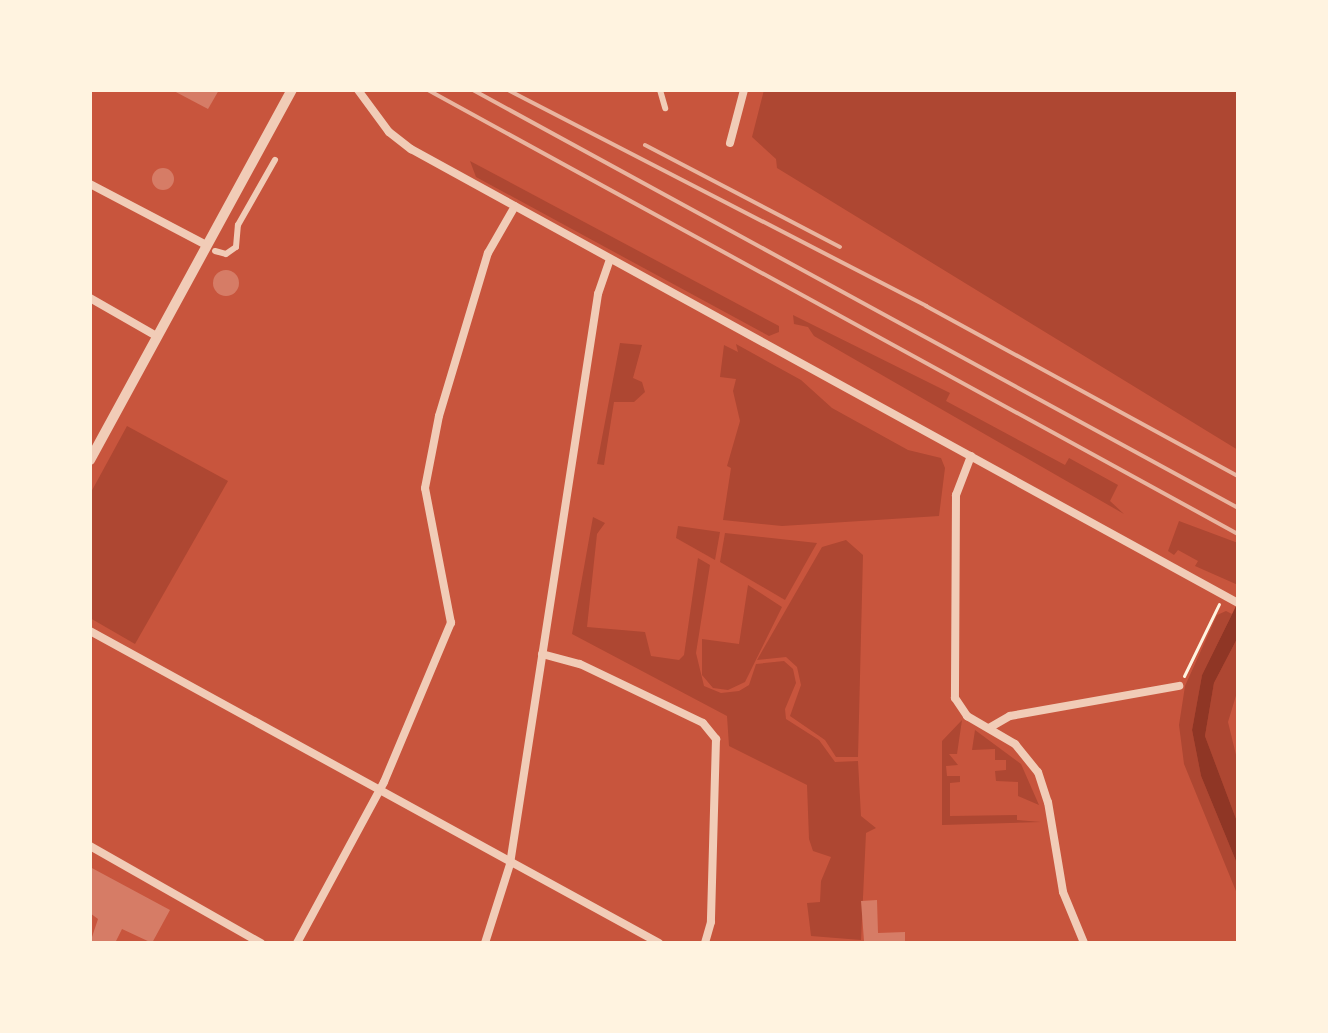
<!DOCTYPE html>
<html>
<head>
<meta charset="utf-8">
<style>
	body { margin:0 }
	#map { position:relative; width:1328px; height:1033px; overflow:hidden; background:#c8553d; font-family:"Source Sans 3",sans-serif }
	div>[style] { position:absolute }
	.green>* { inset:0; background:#ae4732 }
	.water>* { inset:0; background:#8f3625 }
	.building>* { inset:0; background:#d67c66 }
	.round { border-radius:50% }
	.path>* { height:3px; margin:-1.5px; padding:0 1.5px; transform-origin:1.5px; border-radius:1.5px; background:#fff3e0 }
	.pedestrian>* { height:6px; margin:-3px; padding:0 3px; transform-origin:3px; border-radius:3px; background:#f1ccb7 }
	.minor>* { height:8px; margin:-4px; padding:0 4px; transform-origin:4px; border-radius:4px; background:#f1ccb7 }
	.tertiary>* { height:10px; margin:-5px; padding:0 5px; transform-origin:5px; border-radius:5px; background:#f1ccb7 }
	.rail>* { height:4px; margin:-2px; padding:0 2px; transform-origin:2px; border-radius:2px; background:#e9b49f }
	span { translate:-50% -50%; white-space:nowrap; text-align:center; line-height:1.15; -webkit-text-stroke:7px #fff3e0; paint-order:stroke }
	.frame { position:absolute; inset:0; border:92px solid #fff3e0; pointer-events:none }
</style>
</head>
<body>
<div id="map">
	<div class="green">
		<div style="clip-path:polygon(764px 90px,1238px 90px,1238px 450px,777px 168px,776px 159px,752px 137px)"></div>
		<div style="clip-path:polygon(470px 161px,779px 326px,779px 332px,769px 336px,476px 177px)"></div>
		<div style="clip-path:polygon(793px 315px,950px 393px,946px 401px,1065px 465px,1069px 458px,1118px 485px,1110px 501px,1124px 514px,814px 336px,808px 327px,794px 324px)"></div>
		<div style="clip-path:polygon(620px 343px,642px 345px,633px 378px,642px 382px,645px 392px,634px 402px,614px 402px,604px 465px,597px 464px)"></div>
		<div style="clip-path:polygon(736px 344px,801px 380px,832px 408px,908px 450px,941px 458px,945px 468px,939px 516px,782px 526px,723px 520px,731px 468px,727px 466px,740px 421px,733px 391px,736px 379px,720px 377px,724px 345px,738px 352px)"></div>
		<div style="clip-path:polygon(127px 426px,228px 481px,135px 644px,90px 618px,90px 494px)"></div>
		<div style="clip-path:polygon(593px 517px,605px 523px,597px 534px,587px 627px,645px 632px,651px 656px,679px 660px,684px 655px,698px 558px,710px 565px,696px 653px,704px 686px,721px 693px,739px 691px,749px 685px,756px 664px,784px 661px,793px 669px,796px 683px,785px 709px,786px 719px,819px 740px,835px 762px,858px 761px,861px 816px,876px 828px,866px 833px,861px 940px,811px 936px,807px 903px,820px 902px,821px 881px,831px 857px,813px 851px,809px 839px,807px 785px,729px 746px,727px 716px,572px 634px)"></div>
		<div style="clip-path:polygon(1179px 521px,1238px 543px,1238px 585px,1195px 566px,1198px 561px,1178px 550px,1174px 555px,1168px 551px)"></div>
		<div style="clip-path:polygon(678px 526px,720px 532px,715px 560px,676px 538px)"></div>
		<div style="clip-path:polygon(725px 533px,817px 543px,785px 600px,720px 562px)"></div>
		<div style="clip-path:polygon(846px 540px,863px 555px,858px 757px,836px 757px,825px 740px,790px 716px,801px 685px,797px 667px,786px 657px,757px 660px,822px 547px)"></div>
		<div style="clip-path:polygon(748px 585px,782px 607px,745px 682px,728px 690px,713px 688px,702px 675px,702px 639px,739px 644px)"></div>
		<div style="clip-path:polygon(1226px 611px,1232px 614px,1202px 675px,1192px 730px,1201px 776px,1238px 866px,1238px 896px,1184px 764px,1179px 725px,1185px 686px,1217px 615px)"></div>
		<div style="clip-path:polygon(1238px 637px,1238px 689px,1228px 722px,1238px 763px,1238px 824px,1205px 736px,1214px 683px)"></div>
		<div style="clip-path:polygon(962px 720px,957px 754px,949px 754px,958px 765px,946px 766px,947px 776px,960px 776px,960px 782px,950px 783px,950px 816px,1017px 815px,1017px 820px,1041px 822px,942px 825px,942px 741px)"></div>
		<div style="clip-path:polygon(975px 730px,1021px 764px,1039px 805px,1018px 796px,1018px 782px,996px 781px,995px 771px,1006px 770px,1006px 760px,995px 760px,995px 749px,972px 750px)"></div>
	</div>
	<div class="water">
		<div style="clip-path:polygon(1238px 602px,1238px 637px,1214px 683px,1205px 736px,1238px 824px,1238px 866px,1201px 776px,1192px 730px,1202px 675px)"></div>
	</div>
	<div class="building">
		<div style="clip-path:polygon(172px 90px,219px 90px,208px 109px)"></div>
		<div class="round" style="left:152px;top:168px;width:22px;height:22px"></div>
		<div class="round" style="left:213px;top:270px;width:26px;height:26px"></div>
		<div style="clip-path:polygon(90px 867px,170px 910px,152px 943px,122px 929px,115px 943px,90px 943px,98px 919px,90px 913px)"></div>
		<div style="clip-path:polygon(877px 900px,878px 933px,905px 932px,905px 943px,864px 941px,861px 901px)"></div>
	</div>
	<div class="path">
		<div style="left:1184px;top:676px;width:80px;rotate:-64.1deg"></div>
	</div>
	<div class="pedestrian">
		<div style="left:660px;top:90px;width:19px;rotate:74deg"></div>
		<div style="left:215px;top:251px;width:11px;rotate:15deg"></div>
		<div style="left:226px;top:254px;width:12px;rotate:-35deg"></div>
		<div style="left:236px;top:247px;width:22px;rotate:-85deg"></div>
		<div style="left:238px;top:225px;width:75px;rotate:-60.4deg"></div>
	</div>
	<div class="minor">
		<div style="left:358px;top:90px;width:52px;rotate:53.6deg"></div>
		<div style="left:389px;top:132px;width:28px;rotate:38deg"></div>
		<div style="left:411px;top:149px;width:943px;rotate:28.77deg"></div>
		<div style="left:730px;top:143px;width:55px;rotate:-75.2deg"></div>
		<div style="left:90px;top:184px;width:131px;rotate:27.7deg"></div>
		<div style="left:90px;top:298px;width:78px;rotate:29.8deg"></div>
		<div style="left:971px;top:456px;width:42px;rotate:111deg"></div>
		<div style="left:956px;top:495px;width:203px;rotate:90.3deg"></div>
		<div style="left:955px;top:698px;width:22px;rotate:56deg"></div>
		<div style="left:967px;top:716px;width:56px;rotate:30.3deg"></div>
		<div style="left:1015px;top:744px;width:36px;rotate:51deg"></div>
		<div style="left:1038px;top:772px;width:32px;rotate:72deg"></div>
		<div style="left:1048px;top:802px;width:91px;rotate:80.5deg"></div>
		<div style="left:1063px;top:892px;width:55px;rotate:67.6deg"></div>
		<div style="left:90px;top:631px;width:649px;rotate:28.74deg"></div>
		<div style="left:542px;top:654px;width:39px;rotate:15deg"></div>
		<div style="left:580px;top:664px;width:136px;rotate:25.6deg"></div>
		<div style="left:703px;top:723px;width:21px;rotate:51deg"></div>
		<div style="left:716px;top:739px;width:183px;rotate:91.6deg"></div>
		<div style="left:711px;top:922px;width:22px;rotate:106deg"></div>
		<div style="left:989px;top:728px;width:24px;rotate:-30deg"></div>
		<div style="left:1010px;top:716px;width:172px;rotate:-10.1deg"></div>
		<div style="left:90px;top:846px;width:197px;rotate:29.6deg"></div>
		<div style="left:297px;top:943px;width:183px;rotate:-61.6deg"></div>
		<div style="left:384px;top:782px;width:173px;rotate:-67.2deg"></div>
		<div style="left:451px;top:623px;width:137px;rotate:-100.9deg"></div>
		<div style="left:425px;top:488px;width:73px;rotate:-79deg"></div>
		<div style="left:439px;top:416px;width:170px;rotate:-73.3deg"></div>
		<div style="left:488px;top:253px;width:54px;rotate:-60.1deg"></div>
		<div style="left:485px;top:943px;width:83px;rotate:-72.4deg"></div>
		<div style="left:510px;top:864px;width:577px;rotate:-81.22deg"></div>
		<div style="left:598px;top:294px;width:37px;rotate:-71deg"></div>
	</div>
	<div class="tertiary">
		<div style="left:90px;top:460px;width:422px;rotate:-61.4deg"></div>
	</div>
	<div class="rail">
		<div style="left:428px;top:90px;width:924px;rotate:28.73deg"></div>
		<div style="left:473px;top:90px;width:872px;rotate:28.65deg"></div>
		<div style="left:508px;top:90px;width:471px;rotate:27.3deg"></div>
		<div style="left:926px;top:306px;width:355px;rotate:28.6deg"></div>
		<div style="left:645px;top:145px;width:220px;rotate:27.6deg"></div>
	</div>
	<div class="frame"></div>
</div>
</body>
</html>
